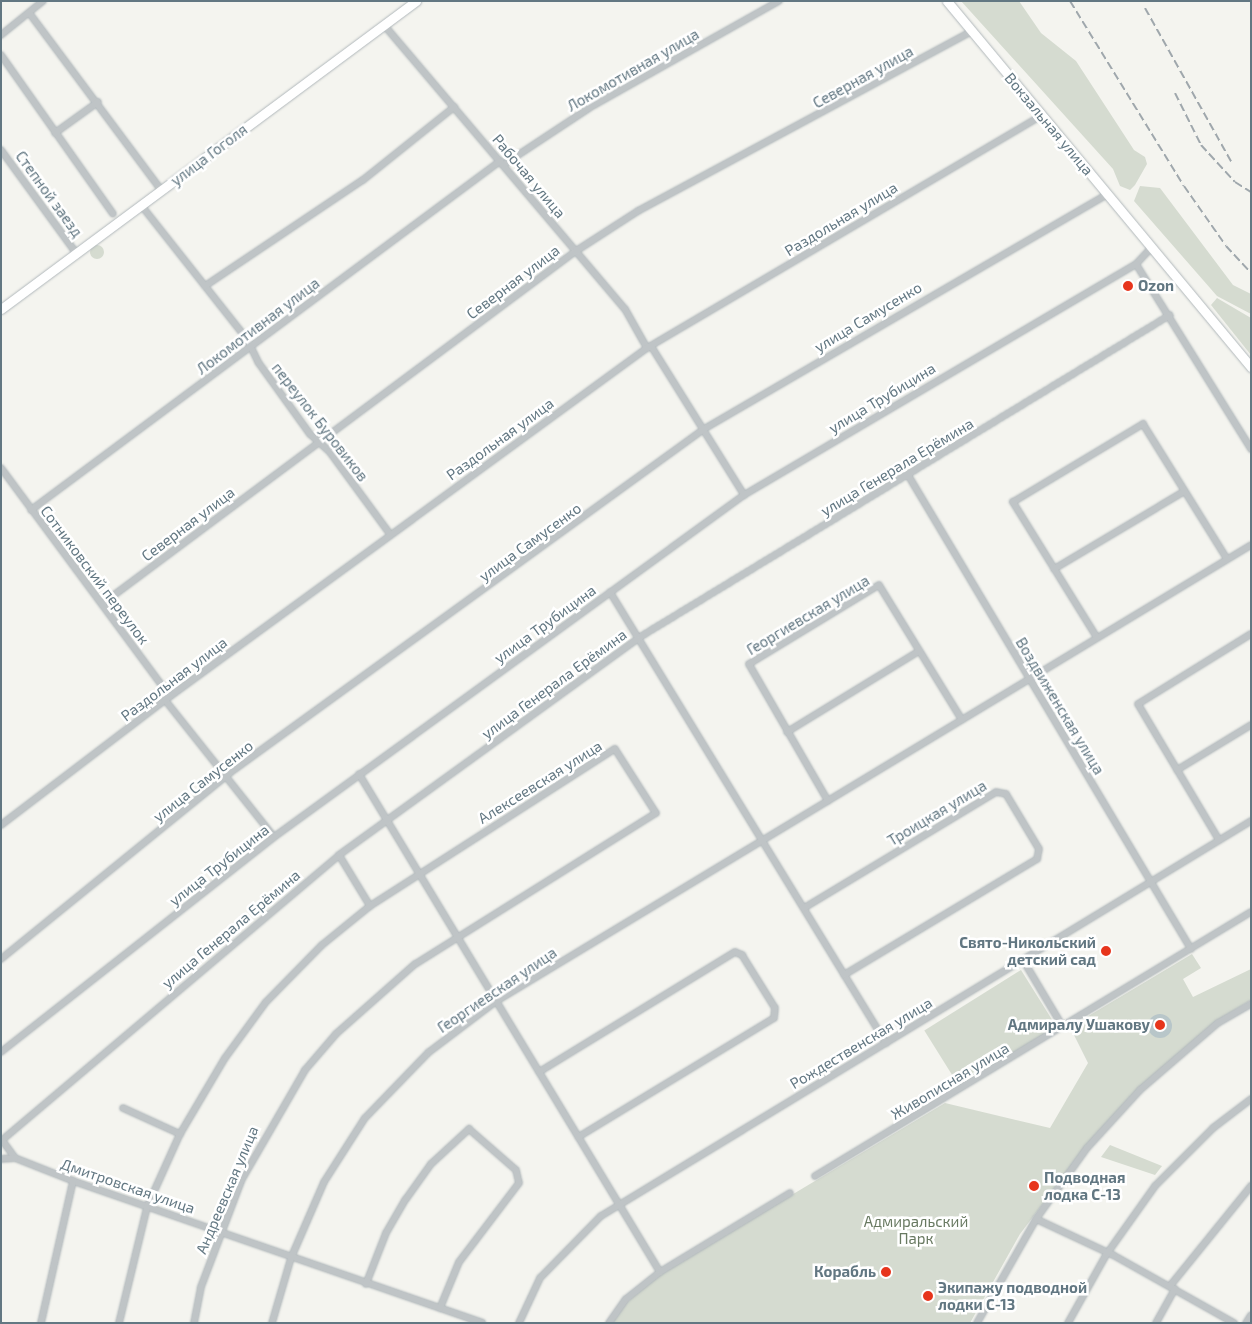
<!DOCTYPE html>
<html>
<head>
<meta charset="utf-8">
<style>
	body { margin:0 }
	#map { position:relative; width:1252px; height:1324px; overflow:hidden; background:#f4f4ef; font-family:"Exo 2",sans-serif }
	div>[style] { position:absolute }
	.green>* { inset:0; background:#d5dbd0; transform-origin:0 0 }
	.round { border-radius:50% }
	.water>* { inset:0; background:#b8c6c9 }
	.roads { filter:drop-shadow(0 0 1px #b1b8bb) drop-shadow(0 0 1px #b1b8bb) }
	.minor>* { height:6px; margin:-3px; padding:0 3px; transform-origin:3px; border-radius:3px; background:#bfc4c6 }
	.secondary>* { height:9px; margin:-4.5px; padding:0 4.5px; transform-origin:4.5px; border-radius:4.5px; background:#fff }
	.rail>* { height:2px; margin-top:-1px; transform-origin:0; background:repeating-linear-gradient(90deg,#9fa7ac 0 8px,transparent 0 12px) }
	.dots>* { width:14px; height:14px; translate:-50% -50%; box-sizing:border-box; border:2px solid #fff; border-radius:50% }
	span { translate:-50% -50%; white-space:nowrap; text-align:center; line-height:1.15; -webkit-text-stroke:5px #fff; paint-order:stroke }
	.street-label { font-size:15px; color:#627782 }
	.poi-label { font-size:15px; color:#627782; font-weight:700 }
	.left { translate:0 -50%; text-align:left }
	.right { translate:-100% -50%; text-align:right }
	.park-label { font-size:15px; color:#687961 }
	.frame { position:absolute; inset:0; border:2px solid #627782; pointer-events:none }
</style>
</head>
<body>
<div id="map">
	<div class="green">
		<div style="clip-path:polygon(961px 1px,1019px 1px,1041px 33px,1076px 61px,1134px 150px,1145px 157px,1147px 164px,1135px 185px,1130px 190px,1120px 186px,1113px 169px)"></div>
		<div style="clip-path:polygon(1140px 186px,1160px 188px,1233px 285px,1251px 294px,1251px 314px,1217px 296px,1134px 201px)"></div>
		<div class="round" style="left:90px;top:245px;width:14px;height:14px"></div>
		<div style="clip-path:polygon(1217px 298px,1251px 318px,1251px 355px,1211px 305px)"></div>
		<div style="clip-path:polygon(1192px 954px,1201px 968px,1183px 979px,1193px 997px,1251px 969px,1251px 1000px,1218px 1020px,1092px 1139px,1020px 1234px,970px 1323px,612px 1323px,623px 1306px,658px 1275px,945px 1103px,1050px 1128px,1088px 1063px,1070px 1027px)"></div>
		<div style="left:1021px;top:970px;width:67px;height:114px;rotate:58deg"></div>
		<div style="clip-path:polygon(1110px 1145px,1162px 1166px,1155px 1175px,1101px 1157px)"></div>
	</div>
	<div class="water">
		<div class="round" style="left:1148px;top:1014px;width:24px;height:24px"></div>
	</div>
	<div class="roads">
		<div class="minor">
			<div style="left:30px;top:14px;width:219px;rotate:53.3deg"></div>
			<div style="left:384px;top:25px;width:372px;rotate:49.7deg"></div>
			<div style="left:625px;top:309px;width:45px;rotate:60.6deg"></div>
			<div style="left:1px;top:35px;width:54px;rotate:-39deg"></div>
			<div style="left:1px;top:55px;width:194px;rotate:54.8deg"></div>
			<div style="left:55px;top:133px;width:53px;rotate:-35.8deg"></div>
			<div style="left:1px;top:150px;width:127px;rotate:53.9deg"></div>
			<div style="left:503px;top:165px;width:103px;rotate:-33.5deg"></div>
			<div style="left:589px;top:108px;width:218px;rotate:-29.4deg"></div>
			<div style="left:141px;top:205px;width:171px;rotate:51.7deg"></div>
			<div style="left:247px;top:339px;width:25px;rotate:64deg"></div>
			<div style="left:258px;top:362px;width:89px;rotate:54.2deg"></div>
			<div style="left:310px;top:434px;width:25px;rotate:42deg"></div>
			<div style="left:329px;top:451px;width:103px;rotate:53.7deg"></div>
			<div style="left:1152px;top:247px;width:23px;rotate:133deg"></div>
			<div style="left:1136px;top:264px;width:218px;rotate:58.1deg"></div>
			<div style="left:205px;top:286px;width:190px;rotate:-33.9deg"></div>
			<div style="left:363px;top:180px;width:117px;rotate:-38.7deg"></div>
			<div style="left:651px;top:346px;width:176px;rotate:58deg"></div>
			<div style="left:1px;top:468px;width:284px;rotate:53.5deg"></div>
			<div style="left:908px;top:475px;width:552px;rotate:59.16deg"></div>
			<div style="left:31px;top:510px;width:585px;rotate:-36.65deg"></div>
			<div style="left:1054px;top:569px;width:152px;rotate:-30.8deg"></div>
			<div style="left:610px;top:592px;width:529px;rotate:58.53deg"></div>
			<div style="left:102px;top:604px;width:591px;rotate:-36.68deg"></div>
			<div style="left:576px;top:251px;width:74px;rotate:-32.8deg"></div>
			<div style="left:638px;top:211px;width:379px;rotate:-28.3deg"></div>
			<div style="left:1096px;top:636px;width:158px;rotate:-121.8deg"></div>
			<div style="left:1013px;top:502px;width:152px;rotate:-31deg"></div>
			<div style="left:1143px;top:424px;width:159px;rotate:58.1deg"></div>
			<div style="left:165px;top:700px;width:175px;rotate:51.5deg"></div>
			<div style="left:787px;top:732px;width:155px;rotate:-31.5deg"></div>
			<div style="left:1177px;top:770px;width:87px;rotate:-31.3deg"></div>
			<div style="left:359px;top:774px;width:582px;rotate:58.85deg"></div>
			<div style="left:828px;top:801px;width:158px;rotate:-120deg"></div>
			<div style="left:749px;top:664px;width:152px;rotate:-31.3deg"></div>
			<div style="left:879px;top:585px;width:158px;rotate:58.4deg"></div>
			<div style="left:1px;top:825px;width:206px;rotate:-37.3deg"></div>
			<div style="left:165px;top:700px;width:597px;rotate:-36.14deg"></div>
			<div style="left:647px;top:348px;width:459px;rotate:-30.5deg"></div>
			<div style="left:1219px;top:840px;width:158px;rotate:-120.8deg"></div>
			<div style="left:1138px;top:704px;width:133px;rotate:-31.8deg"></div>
			<div style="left:339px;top:855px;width:60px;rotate:58.7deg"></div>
			<div style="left:804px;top:908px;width:224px;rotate:-31.1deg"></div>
			<div style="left:996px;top:792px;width:10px;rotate:11deg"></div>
			<div style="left:1006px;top:794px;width:64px;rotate:59deg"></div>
			<div style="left:1039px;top:849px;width:10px;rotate:101deg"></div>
			<div style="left:1037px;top:859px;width:225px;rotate:149deg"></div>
			<div style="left:1px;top:959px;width:301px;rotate:-39.1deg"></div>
			<div style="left:235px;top:769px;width:579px;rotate:-35.94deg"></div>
			<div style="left:704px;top:429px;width:467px;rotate:-30.2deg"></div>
			<div style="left:1026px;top:965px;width:72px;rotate:59.2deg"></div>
			<div style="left:1px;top:1052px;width:347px;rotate:-38.2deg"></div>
			<div style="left:274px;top:837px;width:581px;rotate:-36.04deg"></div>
			<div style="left:744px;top:495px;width:455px;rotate:-30.5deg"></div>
			<div style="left:539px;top:1072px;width:230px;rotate:-31.5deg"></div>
			<div style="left:735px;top:952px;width:8px;rotate:23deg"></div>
			<div style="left:742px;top:955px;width:62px;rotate:58.1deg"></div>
			<div style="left:775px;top:1008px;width:10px;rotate:96deg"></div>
			<div style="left:774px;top:1018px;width:229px;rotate:148.7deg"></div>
			<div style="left:123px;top:1108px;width:63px;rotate:24.5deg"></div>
			<div style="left:2px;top:1140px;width:22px;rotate:54deg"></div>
			<div style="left:15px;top:1158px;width:62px;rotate:21.6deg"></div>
			<div style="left:73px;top:1181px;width:433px;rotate:19.1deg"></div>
			<div style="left:1px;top:1141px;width:443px;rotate:-40.2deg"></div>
			<div style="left:339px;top:855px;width:372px;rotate:-35.9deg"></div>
			<div style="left:640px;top:637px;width:620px;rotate:-31.28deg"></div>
			<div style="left:1px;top:1159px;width:14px;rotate:-4deg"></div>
			<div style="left:815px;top:1176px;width:510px;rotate:-31.2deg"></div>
			<div style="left:1036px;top:1219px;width:85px;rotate:25.1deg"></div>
			<div style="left:1113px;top:1255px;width:139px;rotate:29.3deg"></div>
			<div style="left:366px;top:1284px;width:55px;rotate:-68.6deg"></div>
			<div style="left:386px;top:1233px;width:39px;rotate:-60deg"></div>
			<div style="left:406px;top:1199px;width:43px;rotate:-54.5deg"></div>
			<div style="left:431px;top:1164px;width:52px;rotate:-42.6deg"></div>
			<div style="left:469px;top:1129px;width:62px;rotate:41.1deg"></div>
			<div style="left:516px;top:1170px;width:13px;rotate:77deg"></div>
			<div style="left:519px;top:1183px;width:99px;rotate:127.2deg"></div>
			<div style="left:459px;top:1262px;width:50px;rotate:112.4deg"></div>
			<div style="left:1170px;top:1286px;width:129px;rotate:-51deg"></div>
			<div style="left:41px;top:1323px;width:146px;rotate:-77.3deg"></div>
			<div style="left:119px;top:1323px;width:119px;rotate:-76.4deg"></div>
			<div style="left:147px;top:1207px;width:80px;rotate:-65.7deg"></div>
			<div style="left:180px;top:1134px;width:88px;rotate:-59.4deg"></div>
			<div style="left:225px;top:1058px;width:69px;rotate:-53.8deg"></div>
			<div style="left:266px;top:1002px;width:80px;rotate:-45.5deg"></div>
			<div style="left:322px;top:945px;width:62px;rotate:-39.1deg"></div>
			<div style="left:370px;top:906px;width:291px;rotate:-32.7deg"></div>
			<div style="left:615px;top:749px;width:76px;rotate:57.4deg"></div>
			<div style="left:656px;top:813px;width:284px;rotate:147.9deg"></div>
			<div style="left:415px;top:964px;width:106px;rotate:138.5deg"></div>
			<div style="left:336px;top:1034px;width:48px;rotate:130.7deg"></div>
			<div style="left:305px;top:1070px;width:126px;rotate:120deg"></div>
			<div style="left:242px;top:1179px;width:116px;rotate:110.8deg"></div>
			<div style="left:201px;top:1287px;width:37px;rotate:101deg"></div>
			<div style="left:272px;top:1323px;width:68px;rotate:-73.7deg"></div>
			<div style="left:291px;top:1258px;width:83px;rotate:-66.5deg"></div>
			<div style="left:324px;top:1182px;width:76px;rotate:-57.4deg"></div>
			<div style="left:365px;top:1118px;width:92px;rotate:-45.9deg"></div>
			<div style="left:429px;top:1052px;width:83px;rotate:-37.1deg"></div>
			<div style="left:495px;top:1002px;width:883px;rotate:-31.15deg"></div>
			<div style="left:519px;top:1323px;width:50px;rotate:-65deg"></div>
			<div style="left:540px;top:1278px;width:87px;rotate:-45.5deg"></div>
			<div style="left:601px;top:1216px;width:761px;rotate:-31.29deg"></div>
			<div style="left:609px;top:1323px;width:29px;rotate:-55deg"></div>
			<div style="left:626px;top:1299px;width:43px;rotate:-38.5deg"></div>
			<div style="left:660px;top:1272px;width:152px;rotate:-31.3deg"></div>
			<div style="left:977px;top:1323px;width:120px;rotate:-60.4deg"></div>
			<div style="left:1036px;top:1219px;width:87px;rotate:-54.3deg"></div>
			<div style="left:1087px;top:1148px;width:79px;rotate:-47.6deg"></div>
			<div style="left:1140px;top:1090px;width:103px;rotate:-40.7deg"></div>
			<div style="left:1218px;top:1023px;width:38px;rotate:-30deg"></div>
			<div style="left:1068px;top:1323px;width:78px;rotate:-60.8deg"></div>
			<div style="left:1106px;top:1255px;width:85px;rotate:-54.6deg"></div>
			<div style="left:1155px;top:1186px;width:82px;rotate:-45deg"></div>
			<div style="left:1213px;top:1128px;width:48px;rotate:-37.3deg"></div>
			<div style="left:1156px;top:1323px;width:39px;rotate:-61deg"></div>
			<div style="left:1246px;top:1323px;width:9px;rotate:-58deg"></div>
		</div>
		<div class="secondary">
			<div style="left:947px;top:1px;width:476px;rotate:50.3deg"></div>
			<div style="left:1px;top:309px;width:517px;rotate:-36.58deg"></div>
		</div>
	</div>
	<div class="rail">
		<div style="left:1070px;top:1px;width:217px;rotate:58.4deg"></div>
		<div style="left:1184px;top:186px;width:73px;rotate:55deg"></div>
		<div style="left:1226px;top:246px;width:37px;rotate:47deg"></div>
		<div style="left:1145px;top:8px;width:176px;rotate:60.7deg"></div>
		<div style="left:1175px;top:93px;width:58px;rotate:63.4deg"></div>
		<div style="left:1201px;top:145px;width:50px;rotate:47.4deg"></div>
		<div style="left:1235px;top:182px;width:19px;rotate:32deg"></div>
	</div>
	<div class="dots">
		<div style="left:1128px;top:286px;background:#e7351c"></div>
		<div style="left:1106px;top:951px;background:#e7351c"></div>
		<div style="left:1160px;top:1025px;background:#e7351c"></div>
		<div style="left:1034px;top:1186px;background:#e7351c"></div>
		<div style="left:886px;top:1272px;background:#e7351c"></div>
		<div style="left:928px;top:1296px;background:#e7351c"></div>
	</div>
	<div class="street-label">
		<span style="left:633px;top:70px;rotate:-30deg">Локомотивная улица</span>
		<span style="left:863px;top:77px;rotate:-29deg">Северная улица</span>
		<span style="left:1049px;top:124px;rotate:50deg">Вокзальная улица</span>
		<span style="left:209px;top:155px;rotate:-37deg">улица Гоголя</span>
		<span style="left:529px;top:176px;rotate:50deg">Рабочая улица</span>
		<span style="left:49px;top:194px;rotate:54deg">Степной заезд</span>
		<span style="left:841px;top:219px;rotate:-31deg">Раздольная улица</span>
		<span style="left:513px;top:282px;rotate:-37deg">Северная улица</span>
		<span style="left:868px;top:317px;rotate:-31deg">улица Самусенко</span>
		<span style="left:258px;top:326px;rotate:-37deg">Локомотивная улица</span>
		<span style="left:882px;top:398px;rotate:-31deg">улица Трубицина</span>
		<span style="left:320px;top:422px;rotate:52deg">переулок Буровиков</span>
		<span style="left:500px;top:439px;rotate:-36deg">Раздольная улица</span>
		<span style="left:897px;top:467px;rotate:-31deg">улица Генерала Ерёмина</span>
		<span style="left:188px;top:524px;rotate:-37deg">Северная улица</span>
		<span style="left:530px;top:542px;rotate:-36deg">улица Самусенко</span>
		<span style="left:95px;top:575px;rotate:53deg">Сотниковский переулок</span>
		<span style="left:808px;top:615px;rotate:-31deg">Георгиевская улица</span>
		<span style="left:545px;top:624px;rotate:-36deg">улица Трубицина</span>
		<span style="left:174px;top:679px;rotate:-37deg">Раздольная улица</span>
		<span style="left:554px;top:684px;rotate:-36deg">улица Генерала Ерёмина</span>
		<span style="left:1060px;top:706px;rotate:59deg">Воздвиженская улица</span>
		<span style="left:203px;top:781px;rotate:-38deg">улица Самусенко</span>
		<span style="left:540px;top:782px;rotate:-32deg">Алексеевская улица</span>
		<span style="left:937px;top:813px;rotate:-31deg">Троицкая улица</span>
		<span style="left:219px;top:865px;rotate:-38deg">улица Трубицина</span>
		<span style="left:231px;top:929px;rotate:-40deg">улица Генерала Ерёмина</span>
		<span style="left:497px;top:990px;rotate:-34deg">Георгиевская улица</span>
		<span style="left:861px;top:1043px;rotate:-31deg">Рождественская улица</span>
		<span style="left:950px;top:1081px;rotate:-31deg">Живописная улица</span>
		<span style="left:128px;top:1186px;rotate:19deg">Дмитровская улица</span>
		<span style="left:227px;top:1190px;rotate:-67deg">Андреевская улица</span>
	</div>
	<div class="poi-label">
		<span class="left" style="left:1138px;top:286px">Ozon</span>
		<span class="right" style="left:1096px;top:951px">Свято-Никольский<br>детский сад</span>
		<span class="right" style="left:1150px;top:1025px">Адмиралу Ушакову</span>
		<span class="left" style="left:1044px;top:1186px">Подводная<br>лодка С-13</span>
		<span class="right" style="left:876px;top:1272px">Корабль</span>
		<span class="left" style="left:938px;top:1296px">Экипажу подводной<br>лодки С-13</span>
	</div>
	<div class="park-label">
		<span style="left:916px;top:1230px">Адмиральский<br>Парк</span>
	</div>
	<div class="frame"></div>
</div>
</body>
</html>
